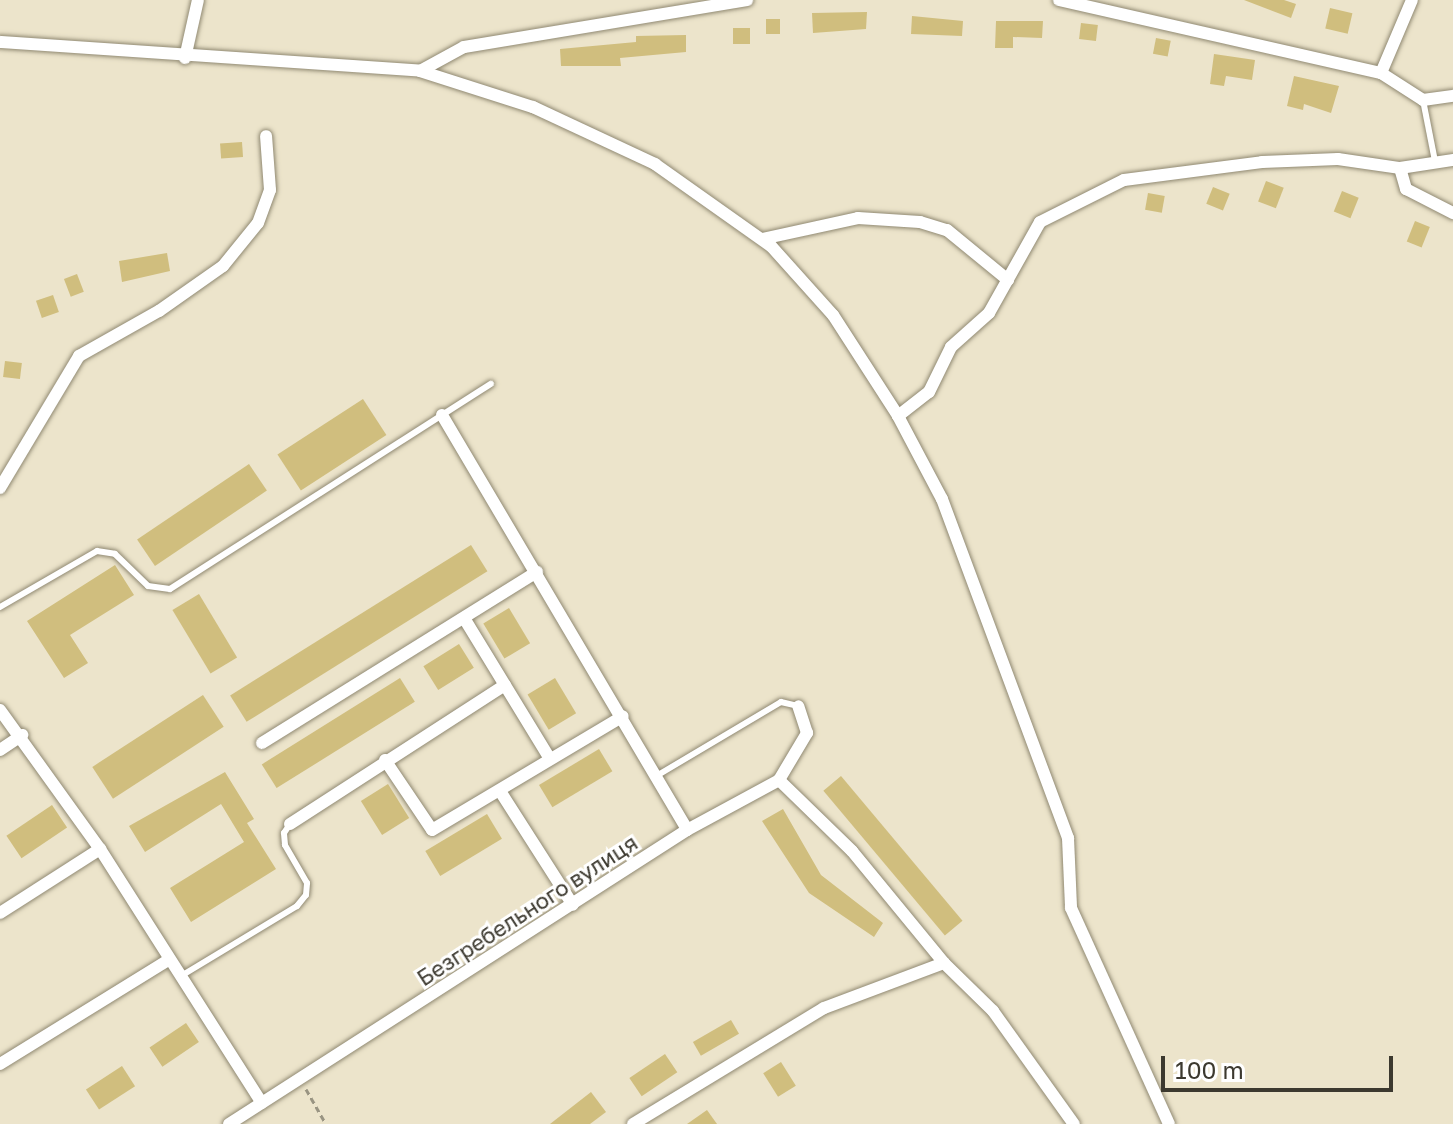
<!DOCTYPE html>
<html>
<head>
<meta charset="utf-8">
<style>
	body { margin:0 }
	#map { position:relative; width:1453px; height:1124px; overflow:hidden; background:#ece4cb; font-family:"Golos Text",sans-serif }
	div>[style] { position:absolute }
	.building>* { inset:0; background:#d0be7e; transform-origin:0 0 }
	.path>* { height:3px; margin-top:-1.5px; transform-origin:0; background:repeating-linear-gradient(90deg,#999482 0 6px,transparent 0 10px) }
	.roads { filter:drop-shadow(0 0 2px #908972) drop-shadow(0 0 2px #908972) }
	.service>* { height:6px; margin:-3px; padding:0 3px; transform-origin:3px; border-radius:3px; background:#fff }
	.minor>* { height:12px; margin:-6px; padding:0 6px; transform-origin:6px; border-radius:6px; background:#fff }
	span { translate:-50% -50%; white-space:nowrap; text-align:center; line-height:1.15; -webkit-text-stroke:6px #fff; paint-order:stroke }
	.street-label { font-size:22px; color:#3c392f }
	.scale { position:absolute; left:1161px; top:1056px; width:232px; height:36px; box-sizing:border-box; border:4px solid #3c392f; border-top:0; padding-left:10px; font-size:24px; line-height:28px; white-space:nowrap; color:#3c392f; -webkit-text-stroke:6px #fff; paint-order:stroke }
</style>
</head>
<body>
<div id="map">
	<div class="building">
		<div style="clip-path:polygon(1244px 0,1284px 0,1296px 4px,1291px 18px)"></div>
		<div style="left:1330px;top:8px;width:23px;height:21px;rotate:13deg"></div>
		<div style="clip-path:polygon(867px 12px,866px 29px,813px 33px,812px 13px)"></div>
		<div style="clip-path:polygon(912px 16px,963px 21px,962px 36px,911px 34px)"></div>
		<div style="left:766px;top:19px;width:14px;height:15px"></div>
		<div style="clip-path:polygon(996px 21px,1043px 21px,1042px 38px,1013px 37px,1013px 48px,995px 48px)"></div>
		<div style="left:1081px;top:23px;width:17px;height:16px;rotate:7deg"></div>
		<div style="left:733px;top:28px;width:17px;height:16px"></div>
		<div style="clip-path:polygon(686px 35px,686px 52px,620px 58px,621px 66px,561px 66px,560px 49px,636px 42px,636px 36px)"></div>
		<div style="left:1156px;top:38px;width:15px;height:16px;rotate:11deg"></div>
		<div style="clip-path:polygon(1214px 54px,1255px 60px,1252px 80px,1226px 76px,1224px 86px,1210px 84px)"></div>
		<div style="clip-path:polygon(1294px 76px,1339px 86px,1331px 113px,1304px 104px,1303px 110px,1287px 106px)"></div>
		<div style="left:242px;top:142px;width:15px;height:22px;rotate:86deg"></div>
		<div style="left:1266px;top:181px;width:19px;height:22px;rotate:21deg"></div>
		<div style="left:1213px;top:187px;width:18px;height:18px;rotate:22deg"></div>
		<div style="left:1342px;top:191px;width:18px;height:22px;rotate:22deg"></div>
		<div style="left:1148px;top:193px;width:17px;height:17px;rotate:10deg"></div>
		<div style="left:1415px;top:221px;width:16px;height:22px;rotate:22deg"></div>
		<div style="clip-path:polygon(167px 253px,170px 271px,122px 282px,119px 261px)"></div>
		<div style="left:77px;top:274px;width:19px;height:14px;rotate:69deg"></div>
		<div style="left:53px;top:295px;width:18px;height:18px;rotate:71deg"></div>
		<div style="left:5px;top:361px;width:17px;height:16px;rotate:7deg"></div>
		<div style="left:363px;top:399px;width:43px;height:102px;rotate:57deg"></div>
		<div style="left:249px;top:464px;width:32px;height:135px;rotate:56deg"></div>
		<div style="left:471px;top:545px;width:31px;height:284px;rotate:58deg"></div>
		<div style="clip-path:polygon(115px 565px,134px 595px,70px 635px,88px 663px,64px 678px,27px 621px)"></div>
		<div style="left:199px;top:594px;width:74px;height:31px;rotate:59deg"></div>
		<div style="left:509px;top:608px;width:41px;height:30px;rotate:59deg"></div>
		<div style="left:459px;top:644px;width:28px;height:42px;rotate:58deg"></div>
		<div style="left:400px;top:678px;width:28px;height:163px;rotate:58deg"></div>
		<div style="left:555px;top:678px;width:41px;height:32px;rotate:59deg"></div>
		<div style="left:203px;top:695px;width:38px;height:132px;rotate:57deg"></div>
		<div style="left:599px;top:749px;width:26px;height:70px;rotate:59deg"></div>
		<div style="clip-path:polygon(225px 772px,254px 819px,247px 823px,276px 869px,191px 922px,170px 888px,244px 842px,221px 804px,145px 852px,129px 826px)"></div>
		<div style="left:841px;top:776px;width:189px;height:23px;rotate:50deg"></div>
		<div style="left:388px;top:784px;width:40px;height:32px;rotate:58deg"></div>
		<div style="left:52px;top:805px;width:27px;height:55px;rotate:56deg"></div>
		<div style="clip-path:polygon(783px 809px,821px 875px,883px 923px,874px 937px,809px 893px,762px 821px)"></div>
		<div style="left:487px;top:814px;width:29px;height:72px;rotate:59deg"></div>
		<div style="left:731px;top:1020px;width:16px;height:44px;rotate:60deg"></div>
		<div style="left:186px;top:1023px;width:23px;height:44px;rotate:56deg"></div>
		<div style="left:665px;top:1054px;width:22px;height:43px;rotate:56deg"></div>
		<div style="left:781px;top:1062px;width:28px;height:21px;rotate:58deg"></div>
		<div style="left:122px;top:1066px;width:24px;height:43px;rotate:57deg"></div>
		<div style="clip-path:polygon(591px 1092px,606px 1112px,590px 1124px,550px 1124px)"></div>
		<div style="clip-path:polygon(707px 1110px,717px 1124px,687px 1124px)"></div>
	</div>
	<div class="path">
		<div style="left:306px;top:1089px;width:40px;rotate:60.3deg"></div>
	</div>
	<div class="roads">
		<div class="service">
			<div style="left:1423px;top:100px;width:62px;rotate:78.9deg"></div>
			<div style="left:0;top:607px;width:112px;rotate:-30deg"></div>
			<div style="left:97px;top:551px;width:18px;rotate:9deg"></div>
			<div style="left:115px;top:554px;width:46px;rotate:44.1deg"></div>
			<div style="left:148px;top:586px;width:22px;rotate:8deg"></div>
			<div style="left:170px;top:589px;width:381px;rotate:-32.6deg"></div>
			<div style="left:658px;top:775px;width:143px;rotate:-30.7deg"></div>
			<div style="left:781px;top:702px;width:17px;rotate:13deg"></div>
			<div style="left:181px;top:976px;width:135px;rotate:-31.1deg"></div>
			<div style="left:297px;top:906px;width:14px;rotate:-51deg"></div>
			<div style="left:306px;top:895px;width:12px;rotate:-85deg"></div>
			<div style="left:307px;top:883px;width:44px;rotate:-120.1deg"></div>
			<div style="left:285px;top:845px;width:12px;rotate:-95deg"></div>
			<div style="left:284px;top:833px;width:11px;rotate:-56deg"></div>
		</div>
		<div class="minor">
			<div style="left:1059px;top:0;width:330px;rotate:12.8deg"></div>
			<div style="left:1381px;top:73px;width:50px;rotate:32.7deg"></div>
			<div style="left:1423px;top:100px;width:30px;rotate:-8deg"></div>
			<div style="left:0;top:42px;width:421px;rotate:3.9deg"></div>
			<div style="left:420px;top:71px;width:119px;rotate:17.7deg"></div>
			<div style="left:533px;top:107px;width:135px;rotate:25deg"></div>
			<div style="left:655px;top:164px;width:142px;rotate:35.3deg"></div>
			<div style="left:771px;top:246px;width:93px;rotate:48.1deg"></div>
			<div style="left:833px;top:315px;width:120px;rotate:57.2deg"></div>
			<div style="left:898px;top:416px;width:94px;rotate:62.1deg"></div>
			<div style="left:942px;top:499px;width:362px;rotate:69.6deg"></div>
			<div style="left:1068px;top:838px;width:70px;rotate:87.5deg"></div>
			<div style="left:1071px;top:908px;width:237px;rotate:65.6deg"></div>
			<div style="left:185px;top:58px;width:59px;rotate:-77.4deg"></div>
			<div style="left:420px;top:71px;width:50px;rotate:-28.6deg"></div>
			<div style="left:464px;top:47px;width:287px;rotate:-9.4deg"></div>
			<div style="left:1381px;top:73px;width:79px;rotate:-67deg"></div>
			<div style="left:1400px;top:168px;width:22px;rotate:74deg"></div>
			<div style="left:1406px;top:189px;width:53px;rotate:27.1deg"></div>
			<div style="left:762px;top:239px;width:98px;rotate:-12.3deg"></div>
			<div style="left:858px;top:218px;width:62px;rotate:3.7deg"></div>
			<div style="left:920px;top:222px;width:28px;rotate:17deg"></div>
			<div style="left:947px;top:230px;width:79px;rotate:39.3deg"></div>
			<div style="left:442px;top:415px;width:482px;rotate:59.4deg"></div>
			<div style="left:898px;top:416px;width:39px;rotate:-38deg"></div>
			<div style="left:929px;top:392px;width:50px;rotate:-63.9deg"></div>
			<div style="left:951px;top:347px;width:51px;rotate:-41.8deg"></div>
			<div style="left:989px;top:313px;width:104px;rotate:-60.7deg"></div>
			<div style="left:1040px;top:222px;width:94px;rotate:-26.6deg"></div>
			<div style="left:1124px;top:180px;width:139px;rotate:-7.4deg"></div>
			<div style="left:1262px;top:162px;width:76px;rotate:-2.3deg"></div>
			<div style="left:1338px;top:159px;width:63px;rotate:8.3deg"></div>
			<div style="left:1400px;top:168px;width:54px;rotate:-8.6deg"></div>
			<div style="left:0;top:488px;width:154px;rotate:-59.1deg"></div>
			<div style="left:79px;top:356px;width:92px;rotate:-29.4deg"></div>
			<div style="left:159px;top:311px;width:78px;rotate:-35.1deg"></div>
			<div style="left:223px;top:266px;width:55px;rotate:-50.9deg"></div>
			<div style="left:258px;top:223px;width:35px;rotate:-70deg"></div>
			<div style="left:270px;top:190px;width:54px;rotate:-94.2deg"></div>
			<div style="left:464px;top:618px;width:165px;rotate:58.6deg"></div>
			<div style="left:0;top:710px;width:171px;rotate:54.3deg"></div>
			<div style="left:100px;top:849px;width:301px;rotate:57.5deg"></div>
			<div style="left:262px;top:743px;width:324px;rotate:-31.9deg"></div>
			<div style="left:0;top:750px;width:27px;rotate:-34deg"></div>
			<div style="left:385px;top:760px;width:84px;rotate:56.1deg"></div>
			<div style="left:432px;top:830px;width:222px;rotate:-30.8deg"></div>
			<div style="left:779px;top:780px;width:102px;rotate:44.2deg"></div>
			<div style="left:852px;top:851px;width:145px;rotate:50.6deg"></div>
			<div style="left:944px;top:963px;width:69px;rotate:44.4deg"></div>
			<div style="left:993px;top:1011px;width:139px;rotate:54.4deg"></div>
			<div style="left:500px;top:791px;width:135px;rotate:57.4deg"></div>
			<div style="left:290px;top:824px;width:256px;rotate:-32.9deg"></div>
			<div style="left:0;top:913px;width:119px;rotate:-32.6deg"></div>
			<div style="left:0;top:1064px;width:196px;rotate:-31.7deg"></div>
			<div style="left:229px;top:1124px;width:544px;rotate:-32.7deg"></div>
			<div style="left:687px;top:830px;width:105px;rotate:-28.5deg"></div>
			<div style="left:779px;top:780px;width:55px;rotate:-59.2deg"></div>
			<div style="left:807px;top:733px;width:28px;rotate:-108deg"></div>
			<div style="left:633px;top:1124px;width:223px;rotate:-31.3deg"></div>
			<div style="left:824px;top:1008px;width:128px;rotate:-20.6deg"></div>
		</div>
	</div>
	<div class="street-label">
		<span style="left:527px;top:910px;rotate:-33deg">Безгребельного вулиця</span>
	</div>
	<div class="scale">100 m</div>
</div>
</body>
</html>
